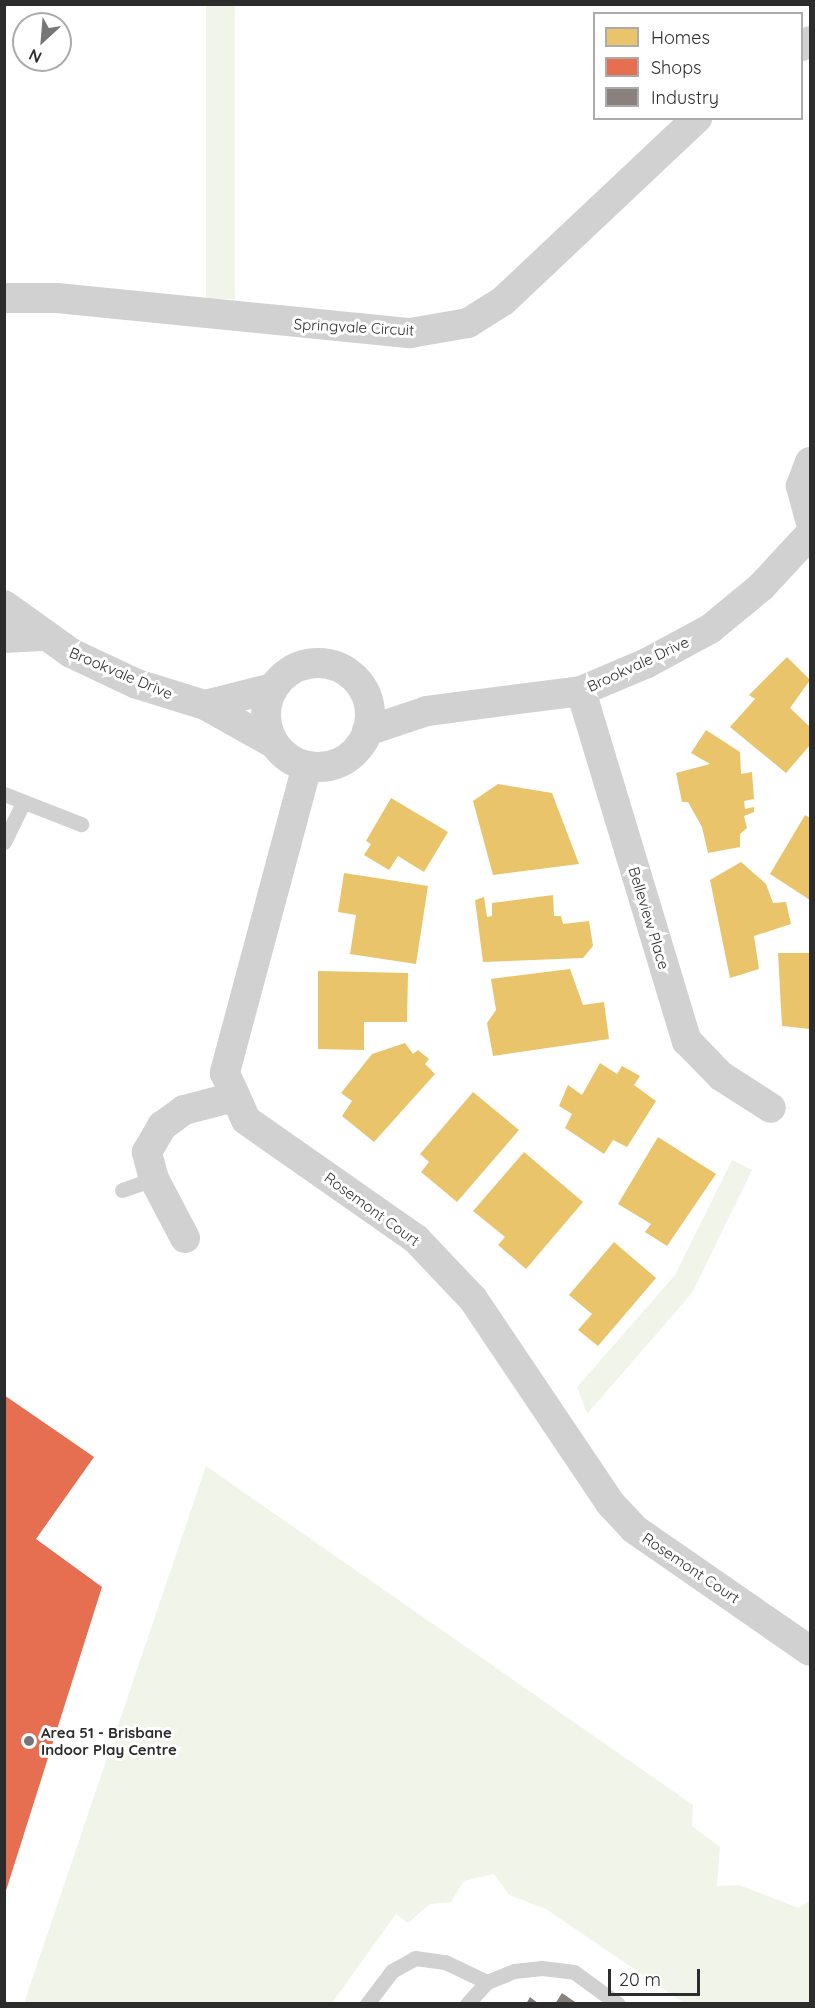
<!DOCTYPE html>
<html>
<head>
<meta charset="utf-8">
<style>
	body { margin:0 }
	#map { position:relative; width:815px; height:2008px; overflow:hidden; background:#fff; font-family:Quicksand,sans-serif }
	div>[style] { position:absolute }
	.green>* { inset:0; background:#f1f4e9; transform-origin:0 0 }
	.homes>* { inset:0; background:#e9c46a }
	.shops>* { inset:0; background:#e76f51 }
	.industry>* { inset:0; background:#8a817c }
	.service>* { height:15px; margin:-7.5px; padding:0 7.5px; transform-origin:7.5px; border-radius:7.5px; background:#d1d1d1 }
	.minor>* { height:30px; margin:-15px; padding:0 15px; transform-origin:15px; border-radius:15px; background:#d1d1d1 }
	.minor>.ring { margin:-15px; padding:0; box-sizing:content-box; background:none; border:30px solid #d1d1d1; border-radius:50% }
	.dots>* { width:16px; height:16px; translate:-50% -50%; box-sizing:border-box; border:3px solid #fff; border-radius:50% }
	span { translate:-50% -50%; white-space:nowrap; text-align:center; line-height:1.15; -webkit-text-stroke:6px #fff; paint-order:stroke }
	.street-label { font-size:15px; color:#2c2c2c }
	.poi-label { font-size:15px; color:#2c2c2c; font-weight:700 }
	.left { translate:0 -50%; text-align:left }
	.frame { position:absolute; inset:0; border:6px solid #2c2c2c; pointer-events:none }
	.legend { position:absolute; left:593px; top:12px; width:210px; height:108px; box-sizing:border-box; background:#fff; border:2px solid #ababab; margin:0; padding:8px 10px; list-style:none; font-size:18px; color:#2c2c2c }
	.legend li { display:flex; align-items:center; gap:12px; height:30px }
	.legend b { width:30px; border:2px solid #ababab }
	.north { position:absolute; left:12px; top:12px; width:60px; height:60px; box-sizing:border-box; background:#fff; border:2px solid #ababab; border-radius:50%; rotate:206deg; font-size:16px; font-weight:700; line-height:24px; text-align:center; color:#2c2c2c }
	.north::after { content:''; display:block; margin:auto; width:21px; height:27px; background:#767676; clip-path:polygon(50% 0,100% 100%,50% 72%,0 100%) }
	.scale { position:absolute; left:608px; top:1969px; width:92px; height:27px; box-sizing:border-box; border:3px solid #2c2c2c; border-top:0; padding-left:8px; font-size:18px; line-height:21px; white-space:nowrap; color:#2c2c2c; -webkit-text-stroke:4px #fff; paint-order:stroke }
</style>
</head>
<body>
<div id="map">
	<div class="green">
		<div style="left:206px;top:5px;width:29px;height:294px"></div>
		<div style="clip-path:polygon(732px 1160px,752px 1170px,692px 1293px,587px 1414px,577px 1387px,675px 1275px)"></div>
		<div style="clip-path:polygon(206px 1466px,693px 1805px,692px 1826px,720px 1847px,717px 1886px,739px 1885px,799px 1908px,810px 1900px,810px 2003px,684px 2003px,546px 1909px,509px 1895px,494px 1874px,464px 1881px,451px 1902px,430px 1904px,408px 1923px,396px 1914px,332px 2003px,24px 2003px)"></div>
	</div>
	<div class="homes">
		<div style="clip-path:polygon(787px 657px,810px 680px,790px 708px,810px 727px,810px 745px,786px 773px,730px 727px,755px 699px,749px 695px)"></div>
		<div style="clip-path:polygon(706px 730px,740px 752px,741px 774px,752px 772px,754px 799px,744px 801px,745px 809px,754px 807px,754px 812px,744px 816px,747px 828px,740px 834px,740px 847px,708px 853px,702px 827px,688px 802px,682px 802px,676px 773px,710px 764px,691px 753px)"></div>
		<div style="clip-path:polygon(498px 784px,552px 793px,579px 864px,493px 875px,473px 801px)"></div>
		<div style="clip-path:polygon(391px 798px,448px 832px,424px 872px,398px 856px,389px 870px,364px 855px,371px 844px,366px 841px)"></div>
		<div style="clip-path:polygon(805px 815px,810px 818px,810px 900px,770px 874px)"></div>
		<div style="clip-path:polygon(741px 862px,766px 884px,773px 903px,786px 902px,791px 924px,754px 936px,759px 969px,730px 978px,710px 880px)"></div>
		<div style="clip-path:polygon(344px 873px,428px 886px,416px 964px,350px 954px,356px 915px,338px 912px)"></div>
		<div style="clip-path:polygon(553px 895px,554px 916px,561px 916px,563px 924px,589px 921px,593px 946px,583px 958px,483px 962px,475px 900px,484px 897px,487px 917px,492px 916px,492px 903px)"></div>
		<div style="clip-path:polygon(778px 953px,810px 953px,810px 1029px,782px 1026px)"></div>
		<div style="clip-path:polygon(570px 969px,583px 1005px,604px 1002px,609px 1039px,493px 1056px,487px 1023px,496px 1010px,491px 979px)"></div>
		<div style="clip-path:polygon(318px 971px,408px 973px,407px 1022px,364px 1022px,364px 1050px,318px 1049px)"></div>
		<div style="clip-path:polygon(405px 1043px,413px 1054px,418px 1050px,429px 1059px,425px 1064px,435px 1074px,374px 1142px,342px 1116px,352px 1101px,341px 1093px,372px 1054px)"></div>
		<div style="clip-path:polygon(600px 1063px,617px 1074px,622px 1066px,640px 1076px,634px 1085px,656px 1101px,627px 1147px,613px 1140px,604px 1154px,565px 1128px,572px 1114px,559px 1106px,568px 1085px,582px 1095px)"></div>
		<div style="clip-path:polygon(473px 1092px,519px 1130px,457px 1202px,421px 1172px,429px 1162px,420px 1154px)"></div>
		<div style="clip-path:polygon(658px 1137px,716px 1174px,667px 1246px,645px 1232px,651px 1224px,618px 1204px)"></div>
		<div style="clip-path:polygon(524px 1152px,583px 1202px,526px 1269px,498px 1245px,505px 1237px,473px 1211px)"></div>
		<div style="clip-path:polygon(614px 1242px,656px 1278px,598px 1346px,578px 1330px,592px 1314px,569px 1295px)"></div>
	</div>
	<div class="shops">
		<div style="clip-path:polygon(4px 1395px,94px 1457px,36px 1539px,102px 1587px,5px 1894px)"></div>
	</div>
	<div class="industry">
		<div style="clip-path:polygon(562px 1993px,578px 2004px,555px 2004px)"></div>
		<div style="clip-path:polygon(530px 1997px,539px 2004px,526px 2004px)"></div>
	</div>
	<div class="service">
		<div style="left:4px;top:794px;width:83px;rotate:21.3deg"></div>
		<div style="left:4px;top:842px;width:41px;rotate:-64.1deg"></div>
		<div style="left:122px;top:1190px;width:34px;rotate:-19deg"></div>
		<div style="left:367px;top:2004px;width:41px;rotate:-52.9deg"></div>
		<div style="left:392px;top:1971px;width:26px;rotate:-29deg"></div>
		<div style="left:415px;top:1958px;width:30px;rotate:8deg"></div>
		<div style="left:445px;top:1962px;width:47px;rotate:25.5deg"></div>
		<div style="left:467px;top:2004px;width:30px;rotate:-48deg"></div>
		<div style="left:487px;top:1982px;width:29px;rotate:-22deg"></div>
		<div style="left:514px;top:1971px;width:28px;rotate:-6deg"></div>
		<div style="left:542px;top:1968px;width:32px;rotate:7deg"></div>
		<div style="left:574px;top:1972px;width:54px;rotate:36deg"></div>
	</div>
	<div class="minor">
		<div style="left:802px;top:46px;width:9px;rotate:-32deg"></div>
		<div style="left:4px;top:298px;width:53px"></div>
		<div style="left:57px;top:298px;width:355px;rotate:5.7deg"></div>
		<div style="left:410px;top:333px;width:59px;rotate:-9.8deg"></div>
		<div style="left:468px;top:323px;width:41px;rotate:-32.2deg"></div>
		<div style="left:503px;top:301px;width:267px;rotate:-43.3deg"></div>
		<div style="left:810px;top:462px;width:26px;rotate:111deg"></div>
		<div style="left:801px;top:486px;width:34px;rotate:75deg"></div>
		<div style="left:4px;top:605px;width:82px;rotate:35.6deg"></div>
		<div style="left:71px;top:653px;width:73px;rotate:25.2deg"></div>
		<div style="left:137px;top:684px;width:71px;rotate:17.2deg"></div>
		<div style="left:205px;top:705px;width:78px;rotate:29.2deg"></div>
		<div style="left:4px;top:638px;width:37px;rotate:-3deg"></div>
		<div class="ring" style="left:266px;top:663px;width:74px;height:74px"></div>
		<div style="left:581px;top:691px;width:366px;rotate:73.2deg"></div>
		<div style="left:687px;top:1041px;width:49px;rotate:45.8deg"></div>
		<div style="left:721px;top:1076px;width:59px;rotate:32.6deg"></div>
		<div style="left:205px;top:705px;width:70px;rotate:-14deg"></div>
		<div style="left:367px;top:731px;width:63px;rotate:-18.4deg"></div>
		<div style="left:427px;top:711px;width:155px;rotate:-7.4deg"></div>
		<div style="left:581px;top:691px;width:72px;rotate:-23deg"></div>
		<div style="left:647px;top:663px;width:72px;rotate:-28.4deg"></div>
		<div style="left:710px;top:629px;width:66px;rotate:-39.5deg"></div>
		<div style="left:761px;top:587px;width:72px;rotate:-47.2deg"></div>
		<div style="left:307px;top:766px;width:318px;rotate:105deg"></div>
		<div style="left:225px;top:1073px;width:51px;rotate:65.9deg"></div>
		<div style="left:246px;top:1120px;width:208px;rotate:35deg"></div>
		<div style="left:416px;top:1239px;width:83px;rotate:46.5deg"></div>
		<div style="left:473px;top:1299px;width:246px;rotate:56.1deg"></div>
		<div style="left:610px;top:1503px;width:35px;rotate:47deg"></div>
		<div style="left:634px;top:1529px;width:214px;rotate:34.7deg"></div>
		<div style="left:185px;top:1238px;width:67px;rotate:-117.7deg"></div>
		<div style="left:154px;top:1179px;width:28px;rotate:-105deg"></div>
		<div style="left:147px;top:1152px;width:30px;rotate:-60deg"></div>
		<div style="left:162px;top:1126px;width:27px;rotate:-36deg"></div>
		<div style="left:184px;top:1110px;width:52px;rotate:-14.6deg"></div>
	</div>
	<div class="dots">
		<div style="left:29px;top:1741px;background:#767676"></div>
	</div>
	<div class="street-label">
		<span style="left:354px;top:327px;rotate:3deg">Springvale Circuit</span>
		<span style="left:638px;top:664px;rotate:-25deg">Brookvale Drive</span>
		<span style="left:121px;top:673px;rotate:23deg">Brookvale Drive</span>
		<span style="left:649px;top:918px;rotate:73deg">Belleview Place</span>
		<span style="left:372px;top:1209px;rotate:36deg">Rosemont Court</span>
		<span style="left:691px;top:1568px;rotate:34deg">Rosemont Court</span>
	</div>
	<div class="poi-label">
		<span class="left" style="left:41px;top:1741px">Area 51 - Brisbane<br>Indoor Play Centre</span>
	</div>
	<div class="frame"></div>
	<ul class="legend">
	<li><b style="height:16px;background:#e9c46a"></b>Homes</li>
	<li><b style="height:16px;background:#e76f51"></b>Shops</li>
	<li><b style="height:16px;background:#8a817c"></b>Industry</li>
	</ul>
	<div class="north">N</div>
	<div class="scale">20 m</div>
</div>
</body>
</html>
